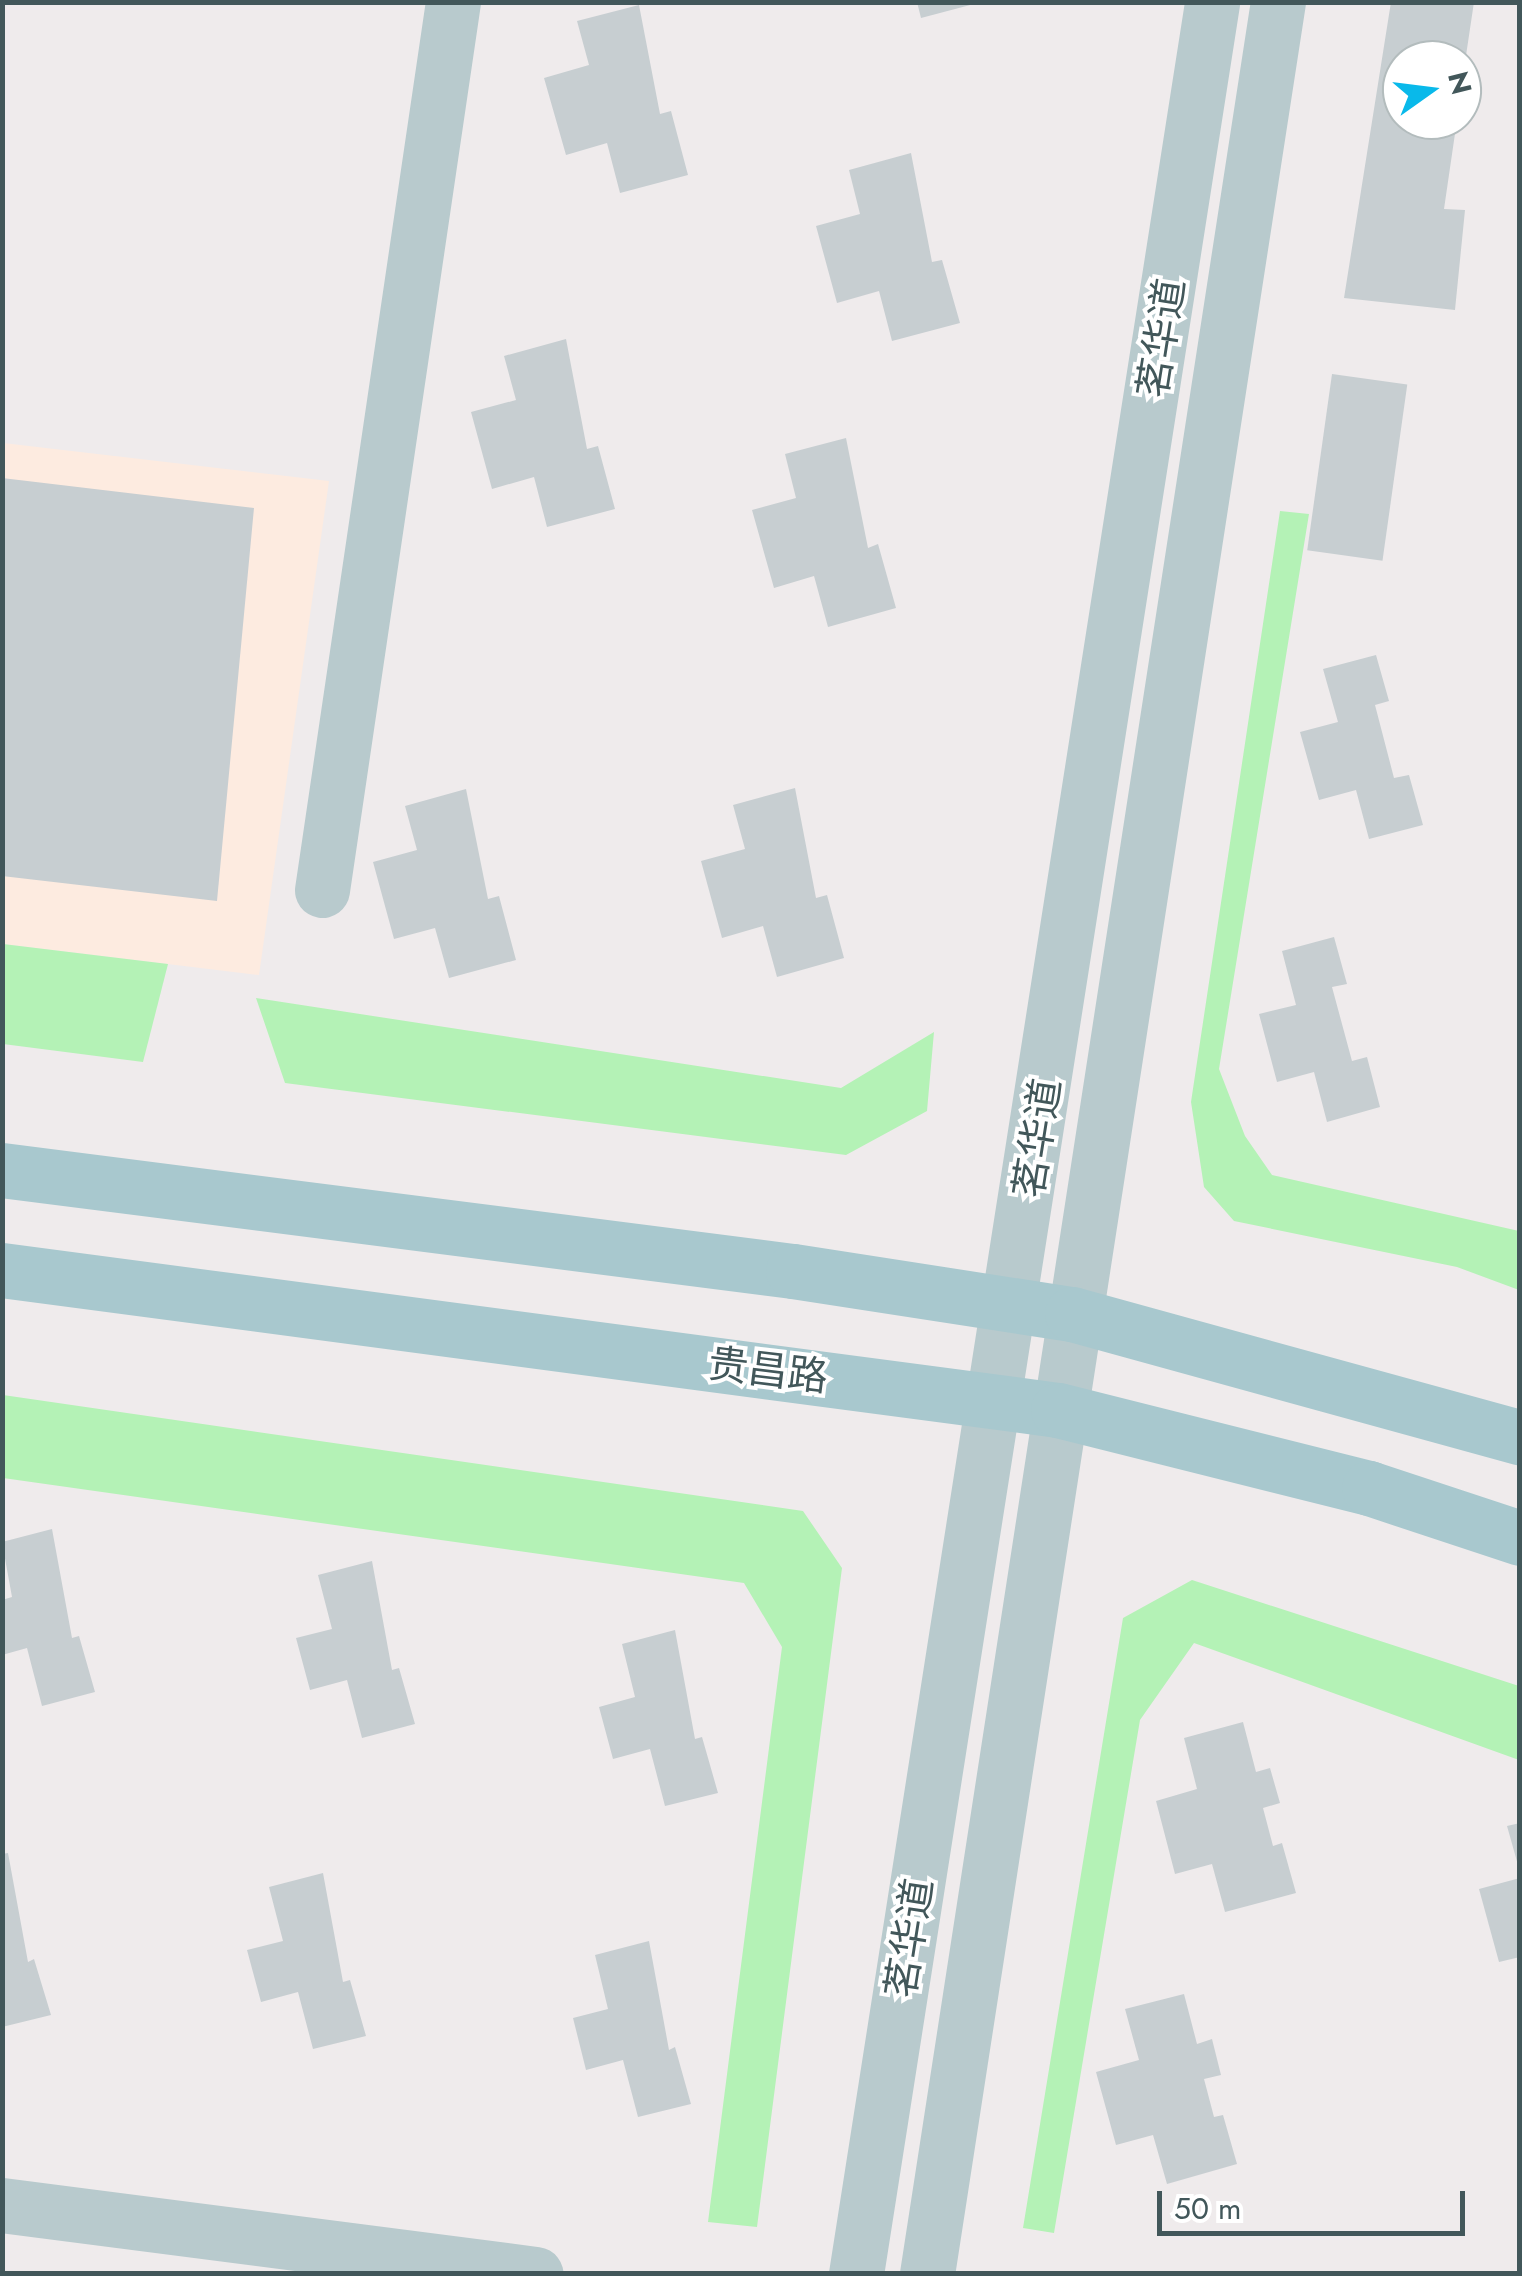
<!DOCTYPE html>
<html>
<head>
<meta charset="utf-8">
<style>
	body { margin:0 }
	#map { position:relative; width:1522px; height:2276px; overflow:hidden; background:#efebec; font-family:Jost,"Noto Sans SC",sans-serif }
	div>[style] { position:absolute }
	.commercial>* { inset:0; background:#fdebe0 }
	.green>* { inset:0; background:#b4f2b6 }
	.building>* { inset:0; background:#c7ced1; transform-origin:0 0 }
	.minor>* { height:55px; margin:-27.5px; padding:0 27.5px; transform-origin:27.5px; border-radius:27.5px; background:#b8cacd }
	.major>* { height:55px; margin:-27.5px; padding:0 27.5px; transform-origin:27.5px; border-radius:27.5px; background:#a8c8ce }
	span { translate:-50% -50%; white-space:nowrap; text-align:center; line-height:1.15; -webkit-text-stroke:8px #fff; paint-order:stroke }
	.street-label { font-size:40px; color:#42575a }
	.frame { position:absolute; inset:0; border:5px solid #42575a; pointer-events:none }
	.north { position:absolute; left:1382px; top:40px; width:100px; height:100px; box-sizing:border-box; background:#fff; border:2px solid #b3bcbd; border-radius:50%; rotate:76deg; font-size:28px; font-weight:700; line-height:40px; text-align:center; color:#42575a }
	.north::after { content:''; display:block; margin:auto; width:35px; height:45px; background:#09b9ea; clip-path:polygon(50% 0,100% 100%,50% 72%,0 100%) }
	.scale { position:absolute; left:1157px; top:2191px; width:308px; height:45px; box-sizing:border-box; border:5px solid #42575a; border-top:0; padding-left:12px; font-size:30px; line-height:35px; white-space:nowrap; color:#42575a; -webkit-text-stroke:8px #fff; paint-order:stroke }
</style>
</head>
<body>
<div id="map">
	<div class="commercial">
		<div style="clip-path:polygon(3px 443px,329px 481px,259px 975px,3px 944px)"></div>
	</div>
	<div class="green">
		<div style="clip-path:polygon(1280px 511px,1309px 514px,1219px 1069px,1245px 1136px,1272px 1175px,1519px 1231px,1519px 1290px,1457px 1267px,1234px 1221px,1204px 1187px,1191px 1102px)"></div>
		<div style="clip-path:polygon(3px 944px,168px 964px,143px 1062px,3px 1044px)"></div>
		<div style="clip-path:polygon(256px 998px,841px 1088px,934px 1032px,927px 1111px,846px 1155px,285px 1083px)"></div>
		<div style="clip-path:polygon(3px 1395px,803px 1511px,842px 1568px,757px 2227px,708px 2222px,782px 1647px,744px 1583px,3px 1478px)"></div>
		<div style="clip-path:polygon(1192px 1580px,1519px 1686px,1519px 1760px,1194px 1643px,1140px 1720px,1054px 2233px,1023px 2228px,1123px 1618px)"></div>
	</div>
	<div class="building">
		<div style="clip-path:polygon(917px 2px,974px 2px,974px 4px,921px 18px)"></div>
		<div style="clip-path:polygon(1391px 2px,1474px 2px,1464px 69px,1462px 60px,1402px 60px,1402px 120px,1457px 120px,1444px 209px,1465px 210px,1455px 310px,1344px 298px)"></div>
		<div style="clip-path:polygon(639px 5px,660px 114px,671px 111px,688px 175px,620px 193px,607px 143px,566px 155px,544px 78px,589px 65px,577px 21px)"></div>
		<div style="clip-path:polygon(911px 153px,932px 262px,942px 260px,960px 323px,892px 341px,879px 291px,837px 303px,816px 226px,860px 214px,849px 170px)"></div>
		<div style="clip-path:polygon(566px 339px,587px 449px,598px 446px,615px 509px,547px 527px,534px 477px,492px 489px,471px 412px,516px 400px,504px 356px)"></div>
		<div style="left:1332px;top:374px;width:76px;height:178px;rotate:8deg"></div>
		<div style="clip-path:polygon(846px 438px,868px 548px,878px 544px,896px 608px,828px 627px,814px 576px,774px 588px,752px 510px,796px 498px,785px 454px)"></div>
		<div style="clip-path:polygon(2px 478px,254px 508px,217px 901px,2px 876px)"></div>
		<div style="clip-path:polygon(1376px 655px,1389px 701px,1375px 705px,1394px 778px,1409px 775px,1423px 825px,1369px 839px,1356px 790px,1319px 800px,1300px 732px,1338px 722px,1323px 669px)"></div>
		<div style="clip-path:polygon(795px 788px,816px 898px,827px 895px,844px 958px,777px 977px,763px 926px,722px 938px,701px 861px,745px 849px,733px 805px)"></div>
		<div style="clip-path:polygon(466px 789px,488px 899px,499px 896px,516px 960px,449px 978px,435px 928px,394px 939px,373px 862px,417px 850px,405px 806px)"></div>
		<div style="clip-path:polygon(1334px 937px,1347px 984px,1332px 987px,1352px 1061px,1367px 1057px,1380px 1107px,1327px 1122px,1314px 1072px,1277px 1082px,1259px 1014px,1296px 1005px,1282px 951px)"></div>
		<div style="clip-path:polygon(52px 1529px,72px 1638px,79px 1636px,95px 1692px,42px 1706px,27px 1648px,2px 1655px,2px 1600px,12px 1597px,2px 1542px)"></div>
		<div style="clip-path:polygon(372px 1561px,392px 1670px,399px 1668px,415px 1724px,362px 1738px,347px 1680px,310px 1690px,296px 1638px,332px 1629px,318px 1575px)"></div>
		<div style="clip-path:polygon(675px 1630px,695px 1739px,702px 1737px,718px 1793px,665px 1806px,650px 1749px,613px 1759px,599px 1707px,635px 1697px,622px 1644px)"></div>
		<div style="clip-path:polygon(1243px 1722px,1256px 1772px,1270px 1768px,1280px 1803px,1263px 1808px,1273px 1846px,1282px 1843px,1296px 1893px,1225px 1912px,1212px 1864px,1175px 1874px,1156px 1801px,1197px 1789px,1184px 1738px)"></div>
		<div style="clip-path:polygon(1520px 1823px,1520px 1865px,1518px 1865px,1507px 1826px)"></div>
		<div style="clip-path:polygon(8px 1853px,28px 1962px,34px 1959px,51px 2015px,2px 2027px,2px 1854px)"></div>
		<div style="clip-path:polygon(323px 1873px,343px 1982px,350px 1980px,366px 2036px,313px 2049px,298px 1992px,261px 2002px,247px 1950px,283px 1941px,269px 1887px)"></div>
		<div style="clip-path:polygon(1520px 1878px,1520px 1957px,1499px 1962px,1479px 1889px)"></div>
		<div style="clip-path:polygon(649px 1941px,669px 2050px,675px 2047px,691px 2104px,638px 2117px,623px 2060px,586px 2070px,573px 2018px,608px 2009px,595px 1955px)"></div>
		<div style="clip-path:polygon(1184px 1994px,1197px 2044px,1212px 2039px,1221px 2075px,1204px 2079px,1214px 2117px,1223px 2115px,1237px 2164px,1167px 2184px,1153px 2135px,1116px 2145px,1096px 2072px,1139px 2060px,1125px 2009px)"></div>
	</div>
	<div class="minor">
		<div style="left:322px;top:890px;width:898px;rotate:-81.61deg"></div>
		<div style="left:2px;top:2205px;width:538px;rotate:7.36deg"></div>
		<div style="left:856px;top:2274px;width:2300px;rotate:-81.09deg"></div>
		<div style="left:927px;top:2274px;width:2299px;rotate:-81.22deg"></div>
	</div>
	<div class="major">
		<div style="left:2px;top:1170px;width:797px;rotate:7.28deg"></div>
		<div style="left:793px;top:1271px;width:282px;rotate:8.8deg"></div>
		<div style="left:1072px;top:1314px;width:465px;rotate:15.4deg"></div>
		<div style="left:2px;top:1270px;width:1065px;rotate:7.55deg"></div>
		<div style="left:1058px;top:1410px;width:321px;rotate:14.1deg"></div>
		<div style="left:1369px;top:1488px;width:159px;rotate:18.3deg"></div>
	</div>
	<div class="street-label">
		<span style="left:1161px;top:338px;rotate:-81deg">茗华道</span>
		<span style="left:1037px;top:1138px;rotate:-81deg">茗华道</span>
		<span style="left:768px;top:1370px;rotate:7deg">贵昌路</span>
		<span style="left:909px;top:1938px;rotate:-81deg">茗华道</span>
	</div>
	<div class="frame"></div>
	<div class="north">N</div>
	<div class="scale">50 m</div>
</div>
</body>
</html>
